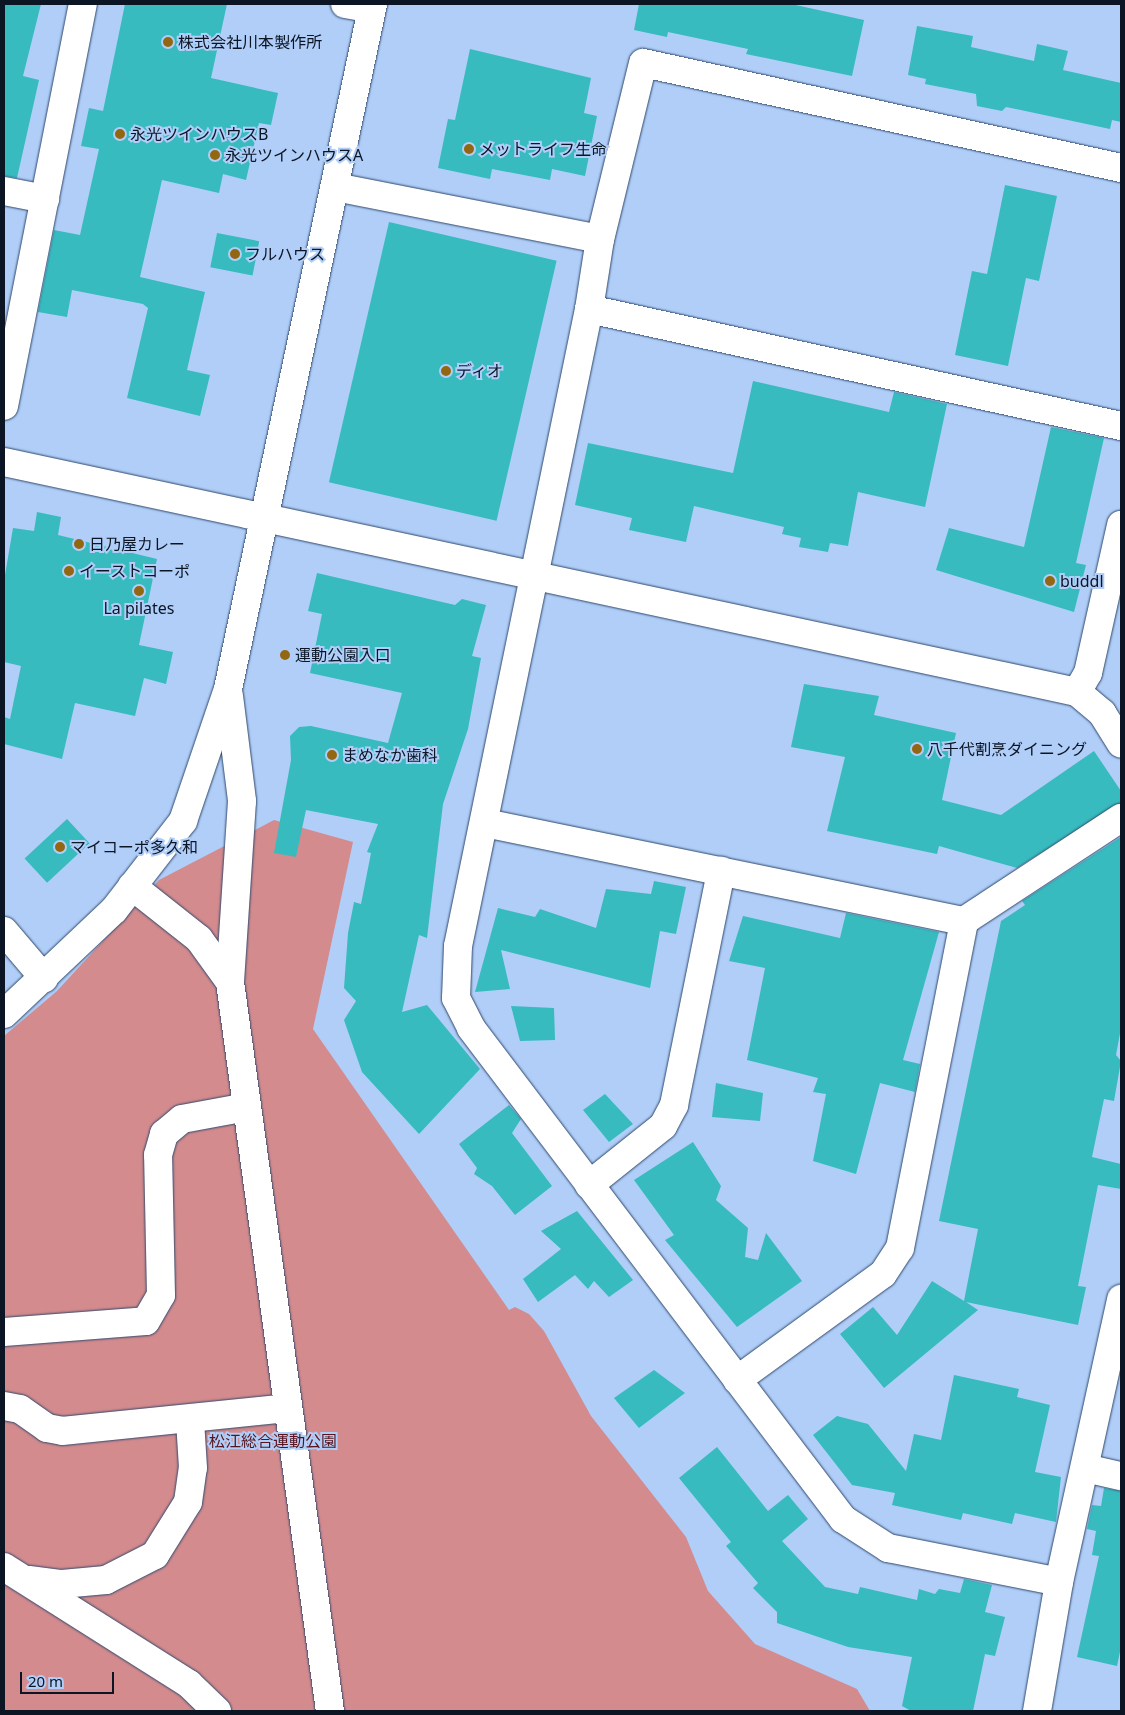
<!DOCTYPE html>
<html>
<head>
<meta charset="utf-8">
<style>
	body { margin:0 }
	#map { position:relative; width:1125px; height:1715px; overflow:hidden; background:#b0cef8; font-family:"Noto Sans","Noto Sans JP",sans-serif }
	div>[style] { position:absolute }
	.green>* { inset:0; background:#d38b8e }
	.building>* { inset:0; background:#37bbbe; transform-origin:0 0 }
	.roads { filter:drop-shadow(0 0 1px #2f486b) drop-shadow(0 0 1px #2f486b) }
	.minor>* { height:28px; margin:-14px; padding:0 14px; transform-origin:14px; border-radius:14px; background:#fff }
	.dots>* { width:14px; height:14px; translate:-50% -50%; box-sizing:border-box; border:2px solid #b0cef8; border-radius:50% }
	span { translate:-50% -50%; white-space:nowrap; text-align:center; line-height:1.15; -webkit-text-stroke:4px #b0cef8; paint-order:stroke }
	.poi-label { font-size:16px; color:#0b1524 }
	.left { translate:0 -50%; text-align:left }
	.park-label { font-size:16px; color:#59131d }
	.frame { position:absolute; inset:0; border:5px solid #0b1524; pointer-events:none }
	.scale { position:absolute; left:20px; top:1672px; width:94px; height:22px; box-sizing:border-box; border:2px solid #0b1524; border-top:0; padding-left:6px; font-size:15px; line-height:18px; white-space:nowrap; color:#0b1524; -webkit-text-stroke:4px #b0cef8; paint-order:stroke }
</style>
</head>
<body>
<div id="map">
	<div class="green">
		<div style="clip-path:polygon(274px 820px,353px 842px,313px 1029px,509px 1310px,515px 1307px,529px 1314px,544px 1331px,591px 1416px,686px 1537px,708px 1591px,755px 1644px,857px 1689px,870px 1711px,4px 1711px,4px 1036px,57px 991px,159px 880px)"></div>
	</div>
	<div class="building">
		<div style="clip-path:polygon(4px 4px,41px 4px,23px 76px,39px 80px,17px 178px,4px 176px)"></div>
		<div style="clip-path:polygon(125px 4px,227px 4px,211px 78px,278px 93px,271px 125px,259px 123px,246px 180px,223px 174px,219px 193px,162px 180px,140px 277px,205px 292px,187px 370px,210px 375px,200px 416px,127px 398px,148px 308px,143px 304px,72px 290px,67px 317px,38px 312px,54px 230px,80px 235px,99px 149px,81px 146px,89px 108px,103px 111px)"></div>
		<div style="clip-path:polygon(639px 4px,791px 4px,864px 20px,852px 76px,746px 54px,748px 49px,668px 32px,667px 37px,634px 30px)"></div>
		<div style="clip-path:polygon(917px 26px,973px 36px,971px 47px,1034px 61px,1037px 44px,1068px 51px,1063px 70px,1121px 83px,1121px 122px,1112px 120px,1110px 129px,1006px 107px,1002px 111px,977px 106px,976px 94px,925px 84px,926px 79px,908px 75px)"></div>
		<div style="clip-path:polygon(470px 49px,591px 78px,584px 113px,597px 116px,585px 176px,552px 169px,550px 180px,492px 169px,490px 179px,438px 168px,448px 119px,455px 120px)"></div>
		<div style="clip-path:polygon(1005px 185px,1057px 196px,1039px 281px,1026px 278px,1008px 366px,955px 355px,972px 271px,987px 274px)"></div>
		<div style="left:389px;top:222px;width:172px;height:267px;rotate:13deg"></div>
		<div style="left:217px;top:233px;width:43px;height:35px;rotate:11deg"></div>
		<div style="clip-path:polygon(753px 381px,889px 412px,894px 392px,947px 404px,925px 507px,858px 492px,848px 546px,830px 543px,828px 552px,799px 547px,801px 538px,782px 534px,784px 527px,694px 506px,686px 542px,629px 530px,632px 518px,575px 505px,588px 443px,733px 473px)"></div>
		<div style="clip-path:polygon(1051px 427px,1104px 438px,1076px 563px,1086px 565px,1074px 612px,936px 570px,949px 528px,1024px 547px)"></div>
		<div style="clip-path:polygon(37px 512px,61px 517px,58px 535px,157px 559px,139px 645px,173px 652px,166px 684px,144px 678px,135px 716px,75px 703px,62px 759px,4px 744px,4px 717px,10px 719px,21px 666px,4px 662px,4px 581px,13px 528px,34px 531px)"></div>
		<div style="clip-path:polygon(317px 573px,455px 605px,462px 599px,486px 605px,472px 656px,481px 658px,468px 729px,443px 804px,427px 938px,419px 935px,402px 1012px,427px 1005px,480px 1069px,419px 1134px,362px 1072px,344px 1020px,356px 1001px,344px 988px,348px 933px,354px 902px,361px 904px,371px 853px,367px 852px,378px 824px,306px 810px,296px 857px,274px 853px,291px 760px,290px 736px,299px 727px,311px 726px,388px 743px,402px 693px,310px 673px,322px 614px,308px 611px)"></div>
		<div style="clip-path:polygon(804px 684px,879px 696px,874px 715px,956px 733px,942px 800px,1001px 815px,1094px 751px,1121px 791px,1121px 803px,1017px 868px,939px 846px,937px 854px,827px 831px,845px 757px,791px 747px)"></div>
		<div style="left:67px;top:819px;width:33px;height:58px;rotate:47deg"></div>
		<div style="clip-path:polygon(1121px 837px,1121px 1028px,1116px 1055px,1121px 1061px,1114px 1101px,1104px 1099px,1092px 1157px,1121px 1164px,1121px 1189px,1098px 1185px,1078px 1286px,1086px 1287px,1078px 1325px,966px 1302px,978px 1310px,884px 1388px,840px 1334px,873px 1307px,897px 1335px,932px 1281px,964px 1301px,978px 1229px,939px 1221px,1001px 921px,1025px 905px,1022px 901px)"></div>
		<div style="clip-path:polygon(654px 881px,686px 887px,676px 934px,660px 931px,650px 988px,501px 950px,510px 989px,475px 992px,498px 908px,535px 917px,540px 909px,596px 928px,606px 889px,651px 894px)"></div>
		<div style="clip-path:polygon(846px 913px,939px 932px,903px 1060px,920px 1064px,915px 1092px,880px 1083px,856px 1174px,813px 1161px,826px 1094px,813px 1092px,818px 1078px,747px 1060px,765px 968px,729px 961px,743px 916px,840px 938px)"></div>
		<div style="clip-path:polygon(511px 1006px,554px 1008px,555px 1040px,520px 1041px)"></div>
		<div style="clip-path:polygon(716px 1083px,763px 1093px,760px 1121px,712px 1117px)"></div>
		<div style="clip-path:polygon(605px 1094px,633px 1124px,609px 1142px,583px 1110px)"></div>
		<div style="clip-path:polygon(509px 1105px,521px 1119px,512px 1133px,552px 1186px,515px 1215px,492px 1186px,474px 1174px,477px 1168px,459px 1144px)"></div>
		<div style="clip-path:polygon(693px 1142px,721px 1186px,716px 1200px,748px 1228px,745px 1257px,758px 1260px,766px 1233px,802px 1281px,737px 1327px,665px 1240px,674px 1235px,634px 1180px)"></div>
		<div style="clip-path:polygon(577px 1211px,633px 1280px,609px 1297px,594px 1281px,588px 1289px,575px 1275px,538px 1302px,523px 1279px,561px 1249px,541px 1231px)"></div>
		<div style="clip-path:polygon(654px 1370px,685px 1393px,639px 1428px,614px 1398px)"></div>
		<div style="clip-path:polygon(954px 1375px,1019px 1389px,1017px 1397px,1050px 1405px,1035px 1472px,1061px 1477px,1056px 1522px,1015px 1513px,1012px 1524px,963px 1513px,961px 1520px,892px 1505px,895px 1493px,852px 1485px,813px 1435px,837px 1416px,868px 1424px,906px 1471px,914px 1434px,941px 1440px)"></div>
		<div style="clip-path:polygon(717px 1447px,768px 1511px,788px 1495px,808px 1519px,782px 1541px,825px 1587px,858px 1594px,860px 1587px,917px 1600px,919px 1589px,935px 1594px,939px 1589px,960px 1593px,964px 1579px,992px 1585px,985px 1612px,1005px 1617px,995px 1656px,985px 1654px,973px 1711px,911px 1711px,902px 1706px,912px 1657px,848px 1647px,777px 1623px,777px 1612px,753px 1588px,758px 1583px,726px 1546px,731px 1542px,679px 1478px)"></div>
		<div style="clip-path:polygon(1104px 1488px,1121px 1491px,1121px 1647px,1117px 1666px,1077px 1657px,1099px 1556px,1092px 1555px,1096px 1531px,1087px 1529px,1092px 1505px,1101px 1506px)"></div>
	</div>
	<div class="roads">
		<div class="minor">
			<div style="left:345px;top:4px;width:27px;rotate:10deg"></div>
			<div style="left:1121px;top:168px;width:489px;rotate:-167.6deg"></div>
			<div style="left:643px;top:63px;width:181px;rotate:103.7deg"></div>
			<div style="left:600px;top:239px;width:71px;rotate:98.9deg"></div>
			<div style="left:589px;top:309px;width:545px;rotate:12.4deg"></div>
			<div style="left:335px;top:187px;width:270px;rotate:11.1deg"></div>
			<div style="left:4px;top:191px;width:42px;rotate:11deg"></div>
			<div style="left:589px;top:309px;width:650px;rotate:101.62deg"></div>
			<div style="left:458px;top:946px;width:52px;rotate:92.2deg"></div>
			<div style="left:456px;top:998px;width:34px;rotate:63deg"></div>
			<div style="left:471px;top:1028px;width:616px;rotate:52.85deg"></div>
			<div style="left:843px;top:1519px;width:54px;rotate:32.8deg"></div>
			<div style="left:888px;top:1548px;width:174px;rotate:11.2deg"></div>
			<div style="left:4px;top:406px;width:410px;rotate:-78.9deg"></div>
			<div style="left:4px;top:462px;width:1097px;rotate:12.1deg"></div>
			<div style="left:1077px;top:692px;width:22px;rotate:-60deg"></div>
			<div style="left:1088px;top:673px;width:152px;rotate:-77.4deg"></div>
			<div style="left:1077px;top:692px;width:33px;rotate:40deg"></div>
			<div style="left:1102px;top:713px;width:36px;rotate:58deg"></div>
			<div style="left:229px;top:696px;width:106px;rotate:82.9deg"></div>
			<div style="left:242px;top:801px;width:181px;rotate:93.8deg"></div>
			<div style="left:230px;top:982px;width:736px;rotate:82.19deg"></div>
			<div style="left:485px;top:823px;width:489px;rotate:11.6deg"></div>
			<div style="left:964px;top:921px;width:188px;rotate:-33.3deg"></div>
			<div style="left:132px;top:886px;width:85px;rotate:38.3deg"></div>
			<div style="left:199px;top:939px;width:53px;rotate:54.2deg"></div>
			<div style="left:4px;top:931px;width:62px;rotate:49.6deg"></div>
			<div style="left:4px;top:1014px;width:151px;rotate:-43.4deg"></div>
			<div style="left:114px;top:910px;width:113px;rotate:-52.2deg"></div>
			<div style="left:183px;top:821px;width:139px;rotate:-71.2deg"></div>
			<div style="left:228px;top:689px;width:700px;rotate:-78.05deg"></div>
			<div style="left:589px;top:1185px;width:95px;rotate:-38.6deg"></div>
			<div style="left:663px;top:1126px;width:24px;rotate:-62deg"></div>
			<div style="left:674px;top:1105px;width:239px;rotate:-78.6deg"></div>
			<div style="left:4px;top:1332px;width:142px;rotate:-4.4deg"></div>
			<div style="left:146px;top:1321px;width:30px;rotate:-60deg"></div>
			<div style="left:161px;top:1295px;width:140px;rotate:-91.2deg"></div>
			<div style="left:158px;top:1155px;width:22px;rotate:-74deg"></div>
			<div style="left:164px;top:1134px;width:23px;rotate:-40deg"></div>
			<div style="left:182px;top:1119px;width:66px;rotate:-10.5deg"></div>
			<div style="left:737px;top:1380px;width:180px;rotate:-36deg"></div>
			<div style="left:883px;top:1274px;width:31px;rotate:-57deg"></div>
			<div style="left:900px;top:1248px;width:333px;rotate:-78.9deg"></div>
			<div style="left:4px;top:1406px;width:16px;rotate:11deg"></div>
			<div style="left:20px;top:1409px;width:33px;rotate:35deg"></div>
			<div style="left:47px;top:1428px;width:15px;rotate:11deg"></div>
			<div style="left:62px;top:1431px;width:226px;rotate:-5.8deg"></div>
			<div style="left:1085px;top:1468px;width:37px;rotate:13deg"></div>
			<div style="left:4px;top:1567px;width:219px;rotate:32.3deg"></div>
			<div style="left:189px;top:1684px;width:39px;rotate:44deg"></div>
			<div style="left:29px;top:1580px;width:33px;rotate:7deg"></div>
			<div style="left:62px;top:1584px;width:44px;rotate:-5.2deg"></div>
			<div style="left:106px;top:1580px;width:55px;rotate:-27deg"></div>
			<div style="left:155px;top:1555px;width:62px;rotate:-58.1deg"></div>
			<div style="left:188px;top:1502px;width:34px;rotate:-82deg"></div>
			<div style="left:193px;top:1468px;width:48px;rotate:-93.6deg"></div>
			<div style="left:1037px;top:1711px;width:131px;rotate:-80.3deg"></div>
			<div style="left:1059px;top:1582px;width:290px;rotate:-77.6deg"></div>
		</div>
	</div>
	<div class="dots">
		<div style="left:168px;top:42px;background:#936712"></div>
		<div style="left:120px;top:134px;background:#936712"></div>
		<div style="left:469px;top:149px;background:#936712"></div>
		<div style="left:215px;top:155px;background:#936712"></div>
		<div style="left:235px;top:254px;background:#936712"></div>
		<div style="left:446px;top:371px;background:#936712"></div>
		<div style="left:79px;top:544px;background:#936712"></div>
		<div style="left:69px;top:571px;background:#936712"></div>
		<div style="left:1050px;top:581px;background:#936712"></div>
		<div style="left:139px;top:591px;background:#936712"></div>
		<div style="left:285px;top:655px;background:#936712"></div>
		<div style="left:917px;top:749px;background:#936712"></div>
		<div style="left:332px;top:755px;background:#936712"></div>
		<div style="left:60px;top:847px;background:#936712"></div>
	</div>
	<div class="poi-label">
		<span class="left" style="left:178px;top:42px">株式会社川本製作所</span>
		<span class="left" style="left:130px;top:134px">永光ツインハウスB</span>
		<span class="left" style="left:479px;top:149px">メットライフ生命</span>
		<span class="left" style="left:225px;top:155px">永光ツインハウスA</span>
		<span class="left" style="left:245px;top:254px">フルハウス</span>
		<span class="left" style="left:456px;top:371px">ディオ</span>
		<span class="left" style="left:89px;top:544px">日乃屋カレー</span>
		<span class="left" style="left:79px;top:571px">イーストコーポ</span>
		<span class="left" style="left:1060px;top:581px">buddl</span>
		<span style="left:139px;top:608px">La pilates</span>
		<span class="left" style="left:295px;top:655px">運動公園入口</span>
		<span class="left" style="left:927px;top:749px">八千代割烹ダイニング</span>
		<span class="left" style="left:342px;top:755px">まめなか歯科</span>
		<span class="left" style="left:70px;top:847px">マイコーポ多久和</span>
	</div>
	<div class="park-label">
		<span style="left:273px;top:1441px">松江総合運動公園</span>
	</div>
	<div class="frame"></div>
	<div class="scale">20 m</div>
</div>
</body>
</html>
